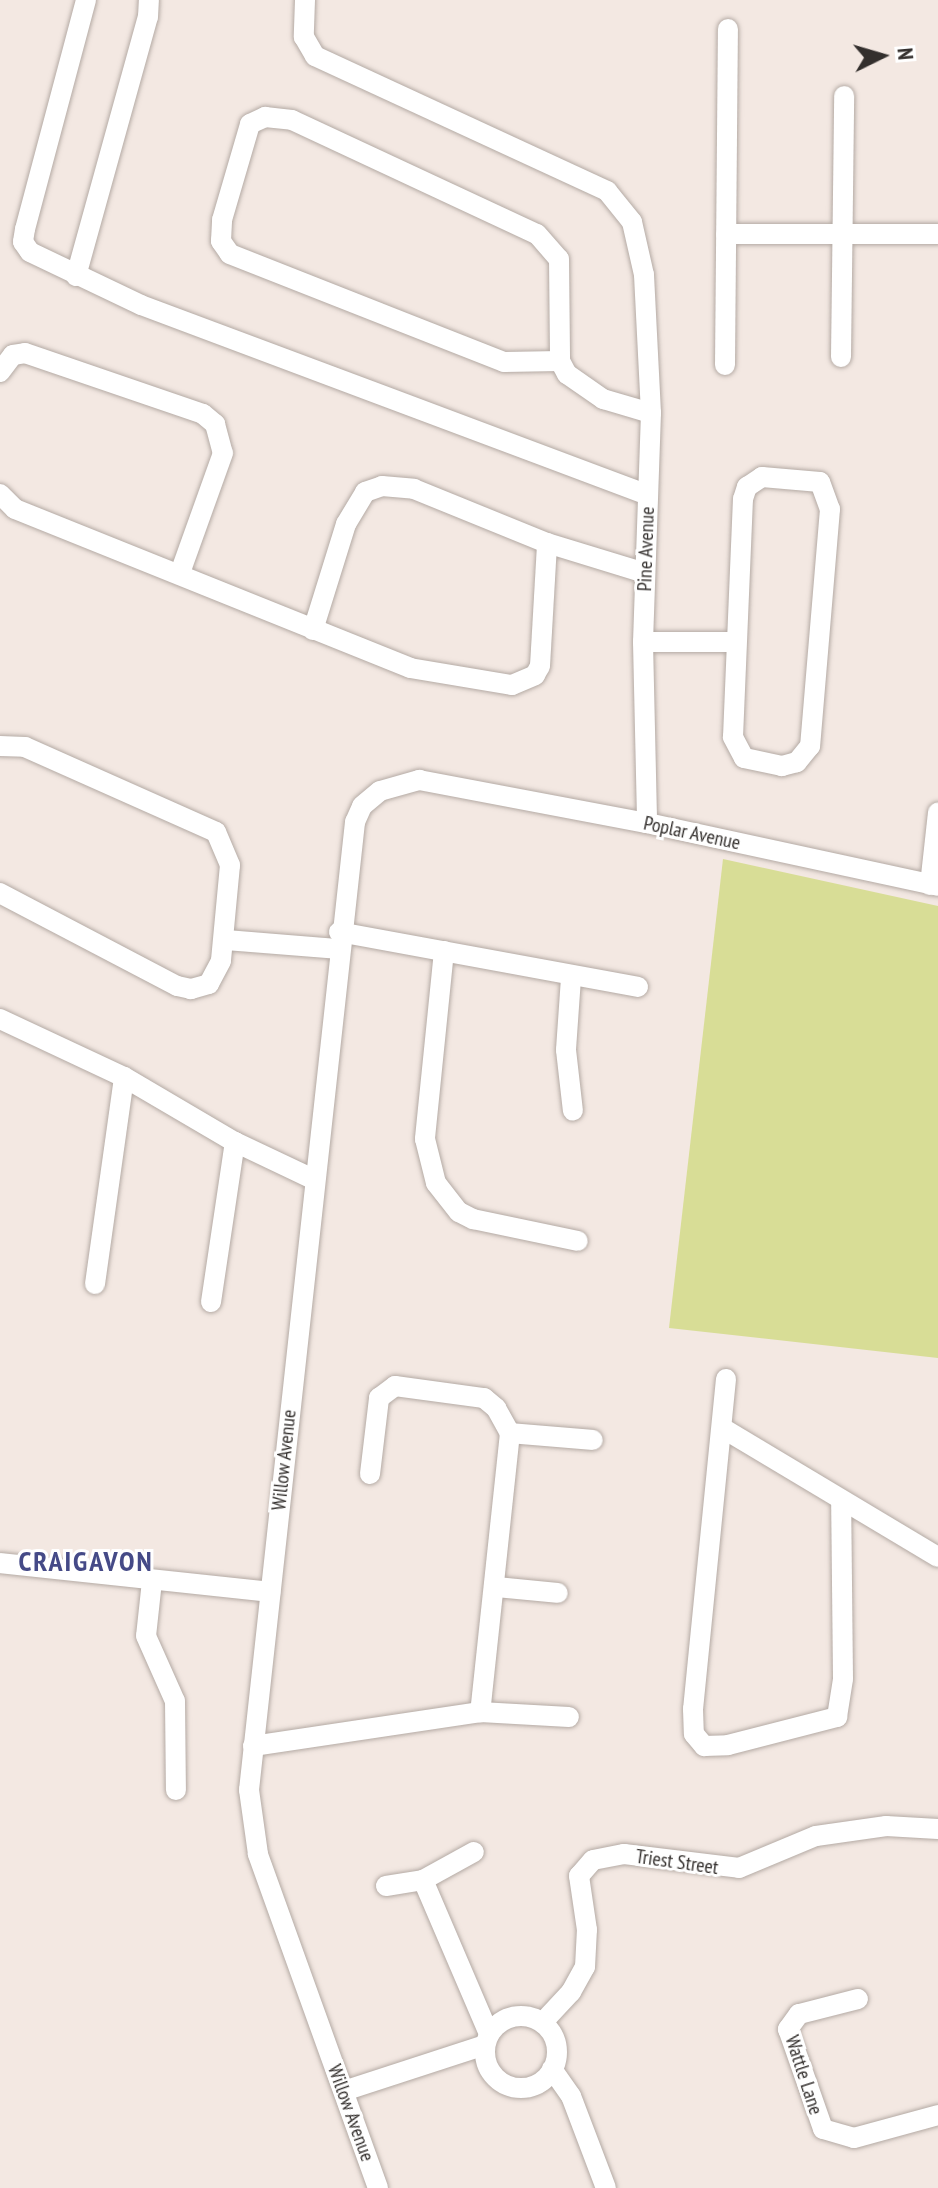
<!DOCTYPE html>
<html>
<head>
<meta charset="utf-8">
<style>
	body { margin:0 }
	#map { position:relative; width:938px; height:2188px; overflow:hidden; background:#f3e8e2; font-family:"PT Sans Narrow",sans-serif }
	div>[style] { position:absolute }
	.green>* { inset:0; background:#d8dd96 }
	.roads { filter:drop-shadow(0 0 2px #b4aaa4) drop-shadow(0 0 2px #b4aaa4) }
	.minor>* { height:20px; margin:-10px; padding:0 10px; transform-origin:10px; border-radius:10px; background:#fff }
	.minor>.ring { margin:-10px; padding:0; box-sizing:content-box; background:none; border:20px solid #fff; border-radius:50% }
	span { translate:-50% -50%; white-space:nowrap; text-align:center; line-height:1.15; -webkit-text-stroke:6px #fff; paint-order:stroke }
	.street-label { font-size:20px; color:#332f2d }
	.district-label { font-size:28px; color:#454a87; font-weight:700; letter-spacing:2px }
	.north { position:absolute; left:842px; top:16px; width:80px; height:80px; -webkit-text-stroke:6px #fff; paint-order:stroke; rotate:85deg; font-size:22px; font-weight:700; line-height:32px; text-align:center; color:#332f2d }
	.north::after { content:''; display:block; margin:auto; width:28px; height:36px; background:#332f2d; clip-path:polygon(50% 0,100% 100%,50% 72%,0 100%) }
</style>
</head>
<body>
<div id="map">
	<div class="green">
		<div style="clip-path:polygon(723px 859px,938px 906px,938px 1358px,669px 1328px)"></div>
	</div>
	<div class="roads">
		<div class="minor">
			<div style="left:86px;top:0;width:237px;rotate:104.9deg"></div>
			<div style="left:25px;top:229px;width:13px;rotate:99deg"></div>
			<div style="left:23px;top:242px;width:12px;rotate:55deg"></div>
			<div style="left:30px;top:252px;width:123px;rotate:25.5deg"></div>
			<div style="left:141px;top:305px;width:541px;rotate:20.54deg"></div>
			<div style="left:305px;top:0;width:37px;rotate:92deg"></div>
			<div style="left:304px;top:37px;width:22px;rotate:60deg"></div>
			<div style="left:315px;top:56px;width:322px;rotate:24.8deg"></div>
			<div style="left:607px;top:191px;width:40px;rotate:51deg"></div>
			<div style="left:632px;top:222px;width:54px;rotate:77.2deg"></div>
			<div style="left:644px;top:275px;width:138px;rotate:87.1deg"></div>
			<div style="left:651px;top:413px;width:229px;rotate:92deg"></div>
			<div style="left:643px;top:642px;width:181px;rotate:88.7deg"></div>
			<div style="left:726px;top:234px;width:212px"></div>
			<div style="left:76px;top:276px;width:269px;rotate:-74.5deg"></div>
			<div style="left:148px;top:17px;width:17px;rotate:-87deg"></div>
			<div style="left:841px;top:357px;width:261px;rotate:-89.3deg"></div>
			<div style="left:560px;top:361px;width:56px;rotate:179deg"></div>
			<div style="left:504px;top:362px;width:295px;rotate:-158.5deg"></div>
			<div style="left:230px;top:254px;width:16px;rotate:-125deg"></div>
			<div style="left:221px;top:241px;width:21px;rotate:-87deg"></div>
			<div style="left:222px;top:220px;width:100px;rotate:-73.7deg"></div>
			<div style="left:250px;top:124px;width:17px;rotate:-25deg"></div>
			<div style="left:265px;top:117px;width:27px;rotate:6deg"></div>
			<div style="left:292px;top:120px;width:270px;rotate:25deg"></div>
			<div style="left:537px;top:234px;width:33px;rotate:49deg"></div>
			<div style="left:559px;top:259px;width:102px;rotate:89.4deg"></div>
			<div style="left:560px;top:361px;width:15px;rotate:62deg"></div>
			<div style="left:567px;top:374px;width:44px;rotate:34.8deg"></div>
			<div style="left:603px;top:399px;width:50px;rotate:16.3deg"></div>
			<div style="left:725px;top:365px;width:336px;rotate:-89.5deg"></div>
			<div style="left:0;top:372px;width:21px;rotate:-53deg"></div>
			<div style="left:13px;top:355px;width:12px;rotate:-9deg"></div>
			<div style="left:25px;top:353px;width:188px;rotate:18.9deg"></div>
			<div style="left:203px;top:414px;width:16px;rotate:40deg"></div>
			<div style="left:215px;top:424px;width:30px;rotate:75deg"></div>
			<div style="left:223px;top:453px;width:127px;rotate:109.7deg"></div>
			<div style="left:762px;top:477px;width:58px;rotate:4.9deg"></div>
			<div style="left:820px;top:482px;width:29px;rotate:70deg"></div>
			<div style="left:830px;top:509px;width:238px;rotate:94.8deg"></div>
			<div style="left:810px;top:746px;width:21px;rotate:129deg"></div>
			<div style="left:797px;top:762px;width:16px;rotate:165deg"></div>
			<div style="left:782px;top:766px;width:39px;rotate:-168deg"></div>
			<div style="left:744px;top:758px;width:24px;rotate:-118deg"></div>
			<div style="left:733px;top:737px;width:238px;rotate:-87.6deg"></div>
			<div style="left:743px;top:499px;width:13px;rotate:-72deg"></div>
			<div style="left:747px;top:487px;width:18px;rotate:-34deg"></div>
			<div style="left:0;top:494px;width:21px;rotate:45deg"></div>
			<div style="left:15px;top:509px;width:426px;rotate:21.9deg"></div>
			<div style="left:410px;top:668px;width:103px;rotate:9.5deg"></div>
			<div style="left:512px;top:685px;width:25px;rotate:-23deg"></div>
			<div style="left:535px;top:675px;width:10px;rotate:-61deg"></div>
			<div style="left:540px;top:666px;width:123px;rotate:-86.7deg"></div>
			<div style="left:313px;top:630px;width:111px;rotate:-72.7deg"></div>
			<div style="left:346px;top:524px;width:37px;rotate:-59deg"></div>
			<div style="left:365px;top:492px;width:18px;rotate:-19deg"></div>
			<div style="left:382px;top:486px;width:32px;rotate:5deg"></div>
			<div style="left:414px;top:489px;width:144px;rotate:22.1deg"></div>
			<div style="left:547px;top:543px;width:102px;rotate:17deg"></div>
			<div style="left:643px;top:642px;width:93px"></div>
			<div style="left:0;top:746px;width:25px;rotate:2deg"></div>
			<div style="left:25px;top:747px;width:209px;rotate:24deg"></div>
			<div style="left:216px;top:832px;width:36px;rotate:67deg"></div>
			<div style="left:230px;top:865px;width:96px;rotate:95.4deg"></div>
			<div style="left:221px;top:961px;width:26px;rotate:118deg"></div>
			<div style="left:209px;top:984px;width:19px;rotate:164deg"></div>
			<div style="left:191px;top:989px;width:14px;rotate:-168deg"></div>
			<div style="left:177px;top:986px;width:200px;rotate:-152.3deg"></div>
			<div style="left:930px;top:885px;width:73px;rotate:-83.7deg"></div>
			<div style="left:339px;top:932px;width:304px;rotate:10.4deg"></div>
			<div style="left:226px;top:940px;width:111px;rotate:4.6deg"></div>
			<div style="left:444px;top:951px;width:189px;rotate:95.8deg"></div>
			<div style="left:425px;top:1139px;width:45px;rotate:76deg"></div>
			<div style="left:436px;top:1183px;width:37px;rotate:52deg"></div>
			<div style="left:459px;top:1212px;width:16px;rotate:27deg"></div>
			<div style="left:473px;top:1219px;width:107px;rotate:11.8deg"></div>
			<div style="left:571px;top:978px;width:72px;rotate:94deg"></div>
			<div style="left:566px;top:1050px;width:61px;rotate:83.5deg"></div>
			<div style="left:0;top:1019px;width:137px;rotate:25.1deg"></div>
			<div style="left:124px;top:1077px;width:129px;rotate:30.4deg"></div>
			<div style="left:235px;top:1142px;width:86px;rotate:25.4deg"></div>
			<div style="left:95px;top:1284px;width:209px;rotate:-82deg"></div>
			<div style="left:211px;top:1302px;width:162px;rotate:-81.5deg"></div>
			<div style="left:726px;top:1379px;width:332px;rotate:95.7deg"></div>
			<div style="left:693px;top:1709px;width:25px;rotate:88deg"></div>
			<div style="left:694px;top:1734px;width:16px;rotate:50deg"></div>
			<div style="left:704px;top:1746px;width:24px;rotate:-2deg"></div>
			<div style="left:728px;top:1745px;width:113px;rotate:-14.4deg"></div>
			<div style="left:837px;top:1717px;width:38px;rotate:-81deg"></div>
			<div style="left:843px;top:1679px;width:177px;rotate:-90.6deg"></div>
			<div style="left:724px;top:1429px;width:249px;rotate:30.9deg"></div>
			<div style="left:510px;top:1433px;width:83px;rotate:4.8deg"></div>
			<div style="left:370px;top:1474px;width:77px;rotate:-83.2deg"></div>
			<div style="left:379px;top:1398px;width:20px;rotate:-37deg"></div>
			<div style="left:395px;top:1386px;width:90px;rotate:7.7deg"></div>
			<div style="left:484px;top:1398px;width:16px;rotate:40deg"></div>
			<div style="left:496px;top:1408px;width:29px;rotate:61deg"></div>
			<div style="left:510px;top:1433px;width:281px;rotate:96.1deg"></div>
			<div style="left:0;top:1563px;width:272px;rotate:6.1deg"></div>
			<div style="left:152px;top:1581px;width:55px;rotate:96.2deg"></div>
			<div style="left:146px;top:1636px;width:71px;rotate:66deg"></div>
			<div style="left:175px;top:1701px;width:89px;rotate:89.4deg"></div>
			<div style="left:496px;top:1587px;width:62px;rotate:5.5deg"></div>
			<div style="left:253px;top:1746px;width:230px;rotate:-8.5deg"></div>
			<div style="left:480px;top:1712px;width:89px;rotate:3.2deg"></div>
			<div style="left:423px;top:1880px;width:168px;rotate:66.8deg"></div>
			<div style="left:386px;top:1886px;width:37px;rotate:-9deg"></div>
			<div style="left:423px;top:1880px;width:58px;rotate:-28.8deg"></div>
			<div style="left:858px;top:1999px;width:61px;rotate:165.7deg"></div>
			<div style="left:799px;top:2014px;width:19px;rotate:126deg"></div>
			<div style="left:788px;top:2029px;width:106px;rotate:70.7deg"></div>
			<div style="left:823px;top:2129px;width:32px;rotate:16deg"></div>
			<div style="left:854px;top:2138px;width:87px;rotate:-15.3deg"></div>
			<div class="ring" style="left:485px;top:2016px;width:52px;height:52px"></div>
			<div style="left:543px;top:2022px;width:41px;rotate:-47deg"></div>
			<div style="left:571px;top:1992px;width:29px;rotate:-61deg"></div>
			<div style="left:585px;top:1967px;width:37px;rotate:-87deg"></div>
			<div style="left:587px;top:1930px;width:55px;rotate:-98.4deg"></div>
			<div style="left:579px;top:1876px;width:21px;rotate:-49deg"></div>
			<div style="left:593px;top:1860px;width:32px;rotate:-11deg"></div>
			<div style="left:624px;top:1854px;width:116px;rotate:6.9deg"></div>
			<div style="left:739px;top:1868px;width:83px;rotate:-22.6deg"></div>
			<div style="left:816px;top:1836px;width:71px;rotate:-8.1deg"></div>
			<div style="left:886px;top:1826px;width:52px;rotate:3.3deg"></div>
			<div style="left:552px;top:2069px;width:33px;rotate:55deg"></div>
			<div style="left:571px;top:2096px;width:98px;rotate:69.2deg"></div>
			<div style="left:344px;top:2091px;width:148px;rotate:-18.1deg"></div>
			<div style="left:378px;top:2188px;width:355px;rotate:-109.8deg"></div>
			<div style="left:258px;top:1854px;width:65px;rotate:-98deg"></div>
			<div style="left:249px;top:1790px;width:974px;rotate:-83.75deg"></div>
			<div style="left:355px;top:822px;width:17px;rotate:-66deg"></div>
			<div style="left:362px;top:806px;width:23px;rotate:-40deg"></div>
			<div style="left:380px;top:791px;width:41px;rotate:-15.8deg"></div>
			<div style="left:419px;top:780px;width:232px;rotate:10.7deg"></div>
			<div style="left:647px;top:823px;width:298px;rotate:12.2deg"></div>
		</div>
	</div>
	<div class="street-label">
		<span style="left:646px;top:549px;rotate:-88deg">Pine Avenue</span>
		<span style="left:692px;top:833px;rotate:12deg">Poplar Avenue</span>
		<span style="left:284px;top:1460px;rotate:-84deg">Willow Avenue</span>
		<span style="left:677px;top:1862px;rotate:8deg">Triest Street</span>
		<span style="left:804px;top:2075px;rotate:72deg">Wattle Lane</span>
		<span style="left:351px;top:2113px;rotate:70deg">Willow Avenue</span>
	</div>
	<div class="district-label">
		<span style="left:86px;top:1561px">CRAIGAVON</span>
	</div>
	<div class="north">N</div>
</div>
</body>
</html>
